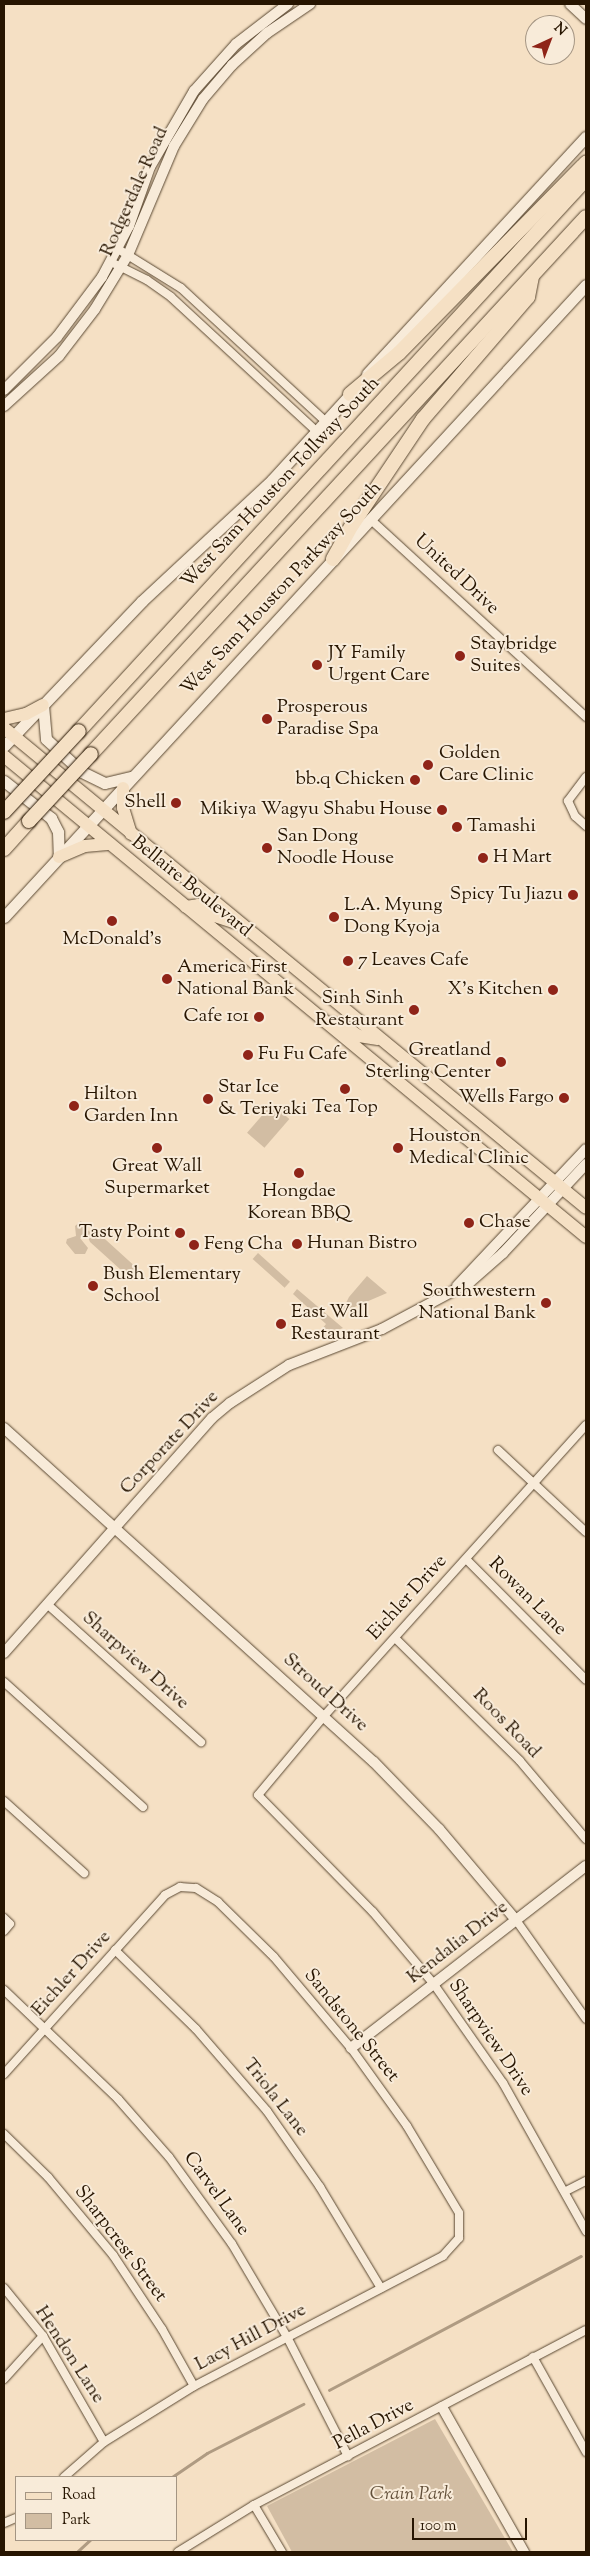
<!DOCTYPE html>
<html>
<head>
<meta charset="utf-8">
<style>
	body { margin:0 }
	#map { position:relative; width:590px; height:2556px; overflow:hidden; background:#f5e0c4; font-family:"Sorts Mill Goudy",serif }
	div>[style] { position:absolute }
	.green>* { inset:0; background:#d2bda3; transform-origin:0 0 }
	.stream>* { height:2.5px; margin:-1.25px; padding:0 1.25px; transform-origin:1.25px; border-radius:1.25px; background:#af9b82 }
	.roads { filter:drop-shadow(0 0 1px #5a4832) drop-shadow(0 0 1px #5a4832) }
	.minor>* { height:8px; margin:-4px; padding:0 4px; transform-origin:4px; border-radius:4px; background:#f8ebd9 }
	.tertiary>* { height:10px; margin:-5px; padding:0 5px; transform-origin:5px; border-radius:5px; background:#f8ebd9 }
	.secondary>* { height:11px; margin:-5.5px; padding:0 5.5px; transform-origin:5.5px; border-radius:5.5px; background:#f8ebd9 }
	.primary>* { height:12px; margin:-6px; padding:0 6px; transform-origin:6px; border-radius:6px; background:#f5e0c4 }
	.motorway>* { height:14px; margin:-7px; padding:0 7px; transform-origin:7px; border-radius:7px; background:#f5e0c4 }
	.bridges { filter:drop-shadow(0 0 1px #271501) drop-shadow(0 0 1px #271501) }
	.motorway-bridge>* { height:14px; margin:-7px; padding:0 7px; transform-origin:7px; border-radius:7px; background:#f5e0c4 }
	.dots>* { width:14px; height:14px; translate:-50% -50%; box-sizing:border-box; border:2px solid #f8ebd9; border-radius:50% }
	span { translate:-50% -50%; white-space:nowrap; text-align:center; line-height:1.15; -webkit-text-stroke:4px #f8ebd9; paint-order:stroke }
	.street-label { font-size:19px; color:#271501 }
	.poi-label { font-size:19px; color:#271501 }
	.left { translate:0 -50%; text-align:left }
	.right { translate:-100% -50%; text-align:right }
	.park-label { font-size:19px; color:#63503a; font-style:italic }
	.frame { position:absolute; inset:0; border:5px solid #271501; pointer-events:none }
	.legend { position:absolute; left:15px; top:2476px; width:162px; height:65px; box-sizing:border-box; background:#f8ebd9; border:1px solid #a49583; margin:0; padding:6px 9px; list-style:none; font-size:15px; color:#271501 }
	.legend li { display:flex; align-items:center; gap:10px; height:25px }
	.legend b { width:25px; border:1px solid #a49583 }
	.north { position:absolute; left:525px; top:15px; width:50px; height:50px; box-sizing:border-box; background:#f8ebd9; border:1px solid #a49583; border-radius:50%; rotate:43deg; font-size:14px; font-weight:700; line-height:20px; text-align:center; color:#271501 }
	.north::after { content:''; display:block; margin:auto; width:18px; height:22px; background:#8f2418; clip-path:polygon(50% 0,100% 100%,50% 72%,0 100%) }
	.scale { position:absolute; left:412px; top:2518px; width:115px; height:22px; box-sizing:border-box; border:2px solid #271501; border-top:0; padding-left:6px; font-size:15px; line-height:18px; white-space:nowrap; color:#271501; -webkit-text-stroke:4px #f8ebd9; paint-order:stroke }
</style>
</head>
<body>
<div id="map">
	<div class="green">
		<div style="left:272px;top:1104px;width:23px;height:38px;rotate:41deg"></div>
		<div style="clip-path:polygon(81px 1221px,86px 1231px,95px 1230px,139px 1270px,131px 1279px,90px 1242px,87px 1235px,80px 1238px,88px 1248px,85px 1254px,75px 1254px,66px 1243px,67px 1239px,76px 1236px,75px 1226px)"></div>
		<div style="left:258px;top:1253px;width:43px;height:8px;rotate:42deg"></div>
		<div style="clip-path:polygon(367px 1276px,387px 1293px,345px 1311px,343px 1309px,349px 1297px)"></div>
		<div style="clip-path:polygon(297px 1289px,343px 1328px,327px 1334px,322px 1329px,326px 1324px,293px 1294px)"></div>
		<div style="clip-path:polygon(435px 2419px,513px 2552px,292px 2552px,267px 2506px)"></div>
	</div>
	<div class="stream">
		<div style="left:329px;top:2390px;width:285px;rotate:-28deg"></div>
		<div style="left:172px;top:2477px;width:42px;rotate:-34.4deg"></div>
		<div style="left:207px;top:2453px;width:108px;rotate:-27deg"></div>
		<div style="left:77px;top:2552px;width:18px;rotate:-43deg"></div>
	</div>
	<div class="roads">
		<div class="minor">
			<div style="left:118px;top:249px;width:74px;rotate:31.8deg"></div>
			<div style="left:181px;top:288px;width:196px;rotate:42.7deg"></div>
			<div style="left:111px;top:262px;width:40px;rotate:26.6deg"></div>
			<div style="left:147px;top:280px;width:29px;rotate:35deg"></div>
			<div style="left:171px;top:297px;width:197px;rotate:42.7deg"></div>
			<div style="left:370px;top:519px;width:293px;rotate:42.5deg"></div>
			<div style="left:586px;top:777px;width:30px;rotate:127deg"></div>
			<div style="left:568px;top:801px;width:17px;rotate:65deg"></div>
			<div style="left:575px;top:816px;width:15px;rotate:42deg"></div>
			<div style="left:586px;top:1425px;width:390px;rotate:132deg"></div>
			<div style="left:325px;top:1715px;width:104px;rotate:129.9deg"></div>
			<div style="left:258px;top:1795px;width:164px;rotate:45.5deg"></div>
			<div style="left:373px;top:1912px;width:93px;rotate:49.8deg"></div>
			<div style="left:433px;top:1983px;width:122px;rotate:55deg"></div>
			<div style="left:503px;top:2083px;width:170px;rotate:60.7deg"></div>
			<div style="left:498px;top:1450px;width:120px;rotate:43deg"></div>
			<div style="left:466px;top:1559px;width:170px;rotate:45.2deg"></div>
			<div style="left:47px;top:1604px;width:207px;rotate:41.9deg"></div>
			<div style="left:395px;top:1638px;width:175px;rotate:44.5deg"></div>
			<div style="left:520px;top:1761px;width:102px;rotate:49.8deg"></div>
			<div style="left:4px;top:1682px;width:187px;rotate:42deg"></div>
			<div style="left:4px;top:1801px;width:108px;rotate:42deg"></div>
			<div style="left:4px;top:1918px;width:8px;rotate:45deg"></div>
			<div style="left:10px;top:1924px;width:9px;rotate:131deg"></div>
			<div style="left:516px;top:1920px;width:121px;rotate:54.7deg"></div>
			<div style="left:115px;top:1950px;width:113px;rotate:44.3deg"></div>
			<div style="left:196px;top:2029px;width:108px;rotate:49.1deg"></div>
			<div style="left:267px;top:2111px;width:93px;rotate:55.1deg"></div>
			<div style="left:320px;top:2187px;width:118px;rotate:58.9deg"></div>
			<div style="left:4px;top:1990px;width:158px;rotate:43.7deg"></div>
			<div style="left:118px;top:2099px;width:77px;rotate:48.7deg"></div>
			<div style="left:169px;top:2157px;width:107px;rotate:54.1deg"></div>
			<div style="left:232px;top:2244px;width:108px;rotate:59.4deg"></div>
			<div style="left:287px;top:2337px;width:134px;rotate:62.9deg"></div>
			<div style="left:4px;top:2074px;width:241px;rotate:-48deg"></div>
			<div style="left:165px;top:1895px;width:17px;rotate:-28deg"></div>
			<div style="left:180px;top:1887px;width:16px;rotate:4deg"></div>
			<div style="left:196px;top:1888px;width:26px;rotate:32deg"></div>
			<div style="left:218px;top:1902px;width:78px;rotate:44.5deg"></div>
			<div style="left:274px;top:1957px;width:119px;rotate:49.8deg"></div>
			<div style="left:351px;top:2048px;width:96px;rotate:54.3deg"></div>
			<div style="left:407px;top:2126px;width:101px;rotate:59.1deg"></div>
			<div style="left:459px;top:2213px;width:25px;rotate:90deg"></div>
			<div style="left:459px;top:2238px;width:24px;rotate:132deg"></div>
			<div style="left:443px;top:2256px;width:281px;rotate:152.4deg"></div>
			<div style="left:194px;top:2386px;width:106px;rotate:148.1deg"></div>
			<div style="left:104px;top:2442px;width:53px;rotate:138.8deg"></div>
			<div style="left:4px;top:2134px;width:62px;rotate:44.3deg"></div>
			<div style="left:48px;top:2177px;width:102px;rotate:50.2deg"></div>
			<div style="left:113px;top:2255px;width:89px;rotate:56.5deg"></div>
			<div style="left:162px;top:2329px;width:65px;rotate:60.7deg"></div>
			<div style="left:566px;top:2191px;width:22px;rotate:-27deg"></div>
			<div style="left:4px;top:2288px;width:62px;rotate:50.9deg"></div>
			<div style="left:43px;top:2336px;width:122px;rotate:60.1deg"></div>
			<div style="left:533px;top:2357px;width:109px;rotate:60.8deg"></div>
			<div style="left:4px;top:2379px;width:58px;rotate:-47.8deg"></div>
			<div style="left:254px;top:2505px;width:55px;rotate:59.2deg"></div>
			<div style="left:4px;top:2523px;width:13px;rotate:-23deg"></div>
			<div style="left:178px;top:2552px;width:89px;rotate:-31.7deg"></div>
			<div style="left:254px;top:2505px;width:375px;rotate:-27.8deg"></div>
		</div>
		<div class="tertiary">
			<div style="left:570px;top:4px;width:22px;rotate:43deg"></div>
			<div style="left:4px;top:390px;width:75px;rotate:-45deg"></div>
			<div style="left:57px;top:337px;width:75px;rotate:-53.1deg"></div>
			<div style="left:102px;top:277px;width:58px;rotate:-62.1deg"></div>
			<div style="left:129px;top:226px;width:63px;rotate:-70.4deg"></div>
			<div style="left:150px;top:167px;width:88px;rotate:-59.9deg"></div>
			<div style="left:194px;top:91px;width:63px;rotate:-48.2deg"></div>
			<div style="left:236px;top:44px;width:66px;rotate:-37.6deg"></div>
			<div style="left:4px;top:406px;width:74px;rotate:-42.3deg"></div>
			<div style="left:59px;top:356px;width:59px;rotate:-52.5deg"></div>
			<div style="left:95px;top:309px;width:63px;rotate:-58.6deg"></div>
			<div style="left:128px;top:255px;width:118px;rotate:-67.1deg"></div>
			<div style="left:174px;top:146px;width:55px;rotate:-58.3deg"></div>
			<div style="left:203px;top:99px;width:45px;rotate:-49.5deg"></div>
			<div style="left:232px;top:65px;width:47px;rotate:-42.4deg"></div>
			<div style="left:267px;top:33px;width:52px;rotate:-34deg"></div>
			<div style="left:457px;top:1286px;width:188px;rotate:-46.7deg"></div>
			<div style="left:4px;top:1428px;width:498px;rotate:42.1deg"></div>
			<div style="left:374px;top:1762px;width:93px;rotate:45.9deg"></div>
			<div style="left:439px;top:1829px;width:119px;rotate:49.8deg"></div>
			<div style="left:4px;top:1653px;width:314px;rotate:-48.5deg"></div>
			<div style="left:212px;top:1418px;width:23px;rotate:-40deg"></div>
			<div style="left:230px;top:1403px;width:70px;rotate:-32.8deg"></div>
			<div style="left:289px;top:1365px;width:100px;rotate:-21.2deg"></div>
			<div style="left:382px;top:1329px;width:100px;rotate:-28.1deg"></div>
			<div style="left:470px;top:1282px;width:44px;rotate:-41.3deg"></div>
			<div style="left:503px;top:1253px;width:122px;rotate:-47deg"></div>
			<div style="left:351px;top:2048px;width:297px;rotate:-37.8deg"></div>
			<div style="left:442px;top:2407px;width:167px;rotate:60.5deg"></div>
		</div>
		<div class="secondary">
			<div style="left:367px;top:374px;width:323px;rotate:-47.3deg"></div>
			<div style="left:43px;top:705px;width:34px;rotate:85deg"></div>
			<div style="left:46px;top:739px;width:49px;rotate:42.5deg"></div>
			<div style="left:82px;top:772px;width:25px;rotate:26deg"></div>
			<div style="left:105px;top:783px;width:28px;rotate:-13deg"></div>
			<div style="left:4px;top:746px;width:200px;rotate:-46.4deg"></div>
			<div style="left:142px;top:601px;width:178px;rotate:-42.9deg"></div>
			<div style="left:272px;top:480px;width:123px;rotate:-47.6deg"></div>
			<div style="left:4px;top:781px;width:60px;rotate:38.2deg"></div>
			<div style="left:51px;top:818px;width:16px;rotate:63deg"></div>
			<div style="left:58px;top:832px;width:25px;rotate:88deg"></div>
			<div style="left:4px;top:917px;width:859px;rotate:-47.36deg"></div>
		</div>
		<div class="primary">
			<div style="left:4px;top:719px;width:23px;rotate:-13deg"></div>
			<div style="left:26px;top:714px;width:19px;rotate:-28deg"></div>
			<div style="left:4px;top:728px;width:754px;rotate:39.51deg"></div>
			<div style="left:4px;top:756px;width:755px;rotate:39.57deg"></div>
			<div style="left:123px;top:788px;width:20px;rotate:90deg"></div>
			<div style="left:123px;top:808px;width:27px;rotate:73deg"></div>
			<div style="left:59px;top:857px;width:28px;rotate:-23deg"></div>
			<div style="left:85px;top:846px;width:25px;rotate:-5deg"></div>
			<div style="left:186px;top:907px;width:12px;rotate:-9deg"></div>
			<div style="left:198px;top:905px;width:20px;rotate:33deg"></div>
			<div style="left:215px;top:916px;width:20px;rotate:18deg"></div>
			<div style="left:330px;top:1023px;width:13px;rotate:9deg"></div>
			<div style="left:343px;top:1025px;width:19px;rotate:35deg"></div>
			<div style="left:359px;top:1036px;width:19px;rotate:9deg"></div>
		</div>
		<div class="motorway">
			<div style="left:350px;top:394px;width:64px;rotate:-39.9deg"></div>
			<div style="left:399px;top:353px;width:267px;rotate:-45.5deg"></div>
			<div style="left:333px;top:559px;width:39px;rotate:-61deg"></div>
			<div style="left:352px;top:525px;width:128px;rotate:-56.2deg"></div>
			<div style="left:423px;top:419px;width:161px;rotate:-49.3deg"></div>
			<div style="left:528px;top:297px;width:21px;rotate:-79deg"></div>
			<div style="left:79px;top:731px;width:750px;rotate:-47.43deg"></div>
			<div style="left:91px;top:754px;width:730px;rotate:-47.33deg"></div>
			<div style="left:4px;top:849px;width:38px;rotate:-48deg"></div>
		</div>
	</div>
	<div class="bridges">
		<div class="motorway-bridge">
			<div style="left:4px;top:812px;width:110px;rotate:-47.2deg"></div>
			<div style="left:29px;top:821px;width:91px;rotate:-47.2deg"></div>
		</div>
	</div>
	<div class="dots">
		<div style="left:460px;top:656px;background:#8f2418"></div>
		<div style="left:317px;top:665px;background:#8f2418"></div>
		<div style="left:267px;top:719px;background:#8f2418"></div>
		<div style="left:428px;top:765px;background:#8f2418"></div>
		<div style="left:415px;top:780px;background:#8f2418"></div>
		<div style="left:176px;top:803px;background:#8f2418"></div>
		<div style="left:442px;top:810px;background:#8f2418"></div>
		<div style="left:457px;top:827px;background:#8f2418"></div>
		<div style="left:267px;top:848px;background:#8f2418"></div>
		<div style="left:483px;top:858px;background:#8f2418"></div>
		<div style="left:573px;top:895px;background:#8f2418"></div>
		<div style="left:334px;top:917px;background:#8f2418"></div>
		<div style="left:112px;top:921px;background:#8f2418"></div>
		<div style="left:348px;top:961px;background:#8f2418"></div>
		<div style="left:167px;top:979px;background:#8f2418"></div>
		<div style="left:553px;top:990px;background:#8f2418"></div>
		<div style="left:414px;top:1010px;background:#8f2418"></div>
		<div style="left:259px;top:1017px;background:#8f2418"></div>
		<div style="left:248px;top:1055px;background:#8f2418"></div>
		<div style="left:501px;top:1062px;background:#8f2418"></div>
		<div style="left:345px;top:1089px;background:#8f2418"></div>
		<div style="left:564px;top:1098px;background:#8f2418"></div>
		<div style="left:208px;top:1099px;background:#8f2418"></div>
		<div style="left:74px;top:1106px;background:#8f2418"></div>
		<div style="left:157px;top:1148px;background:#8f2418"></div>
		<div style="left:398px;top:1148px;background:#8f2418"></div>
		<div style="left:299px;top:1173px;background:#8f2418"></div>
		<div style="left:469px;top:1223px;background:#8f2418"></div>
		<div style="left:180px;top:1233px;background:#8f2418"></div>
		<div style="left:297px;top:1244px;background:#8f2418"></div>
		<div style="left:194px;top:1245px;background:#8f2418"></div>
		<div style="left:93px;top:1286px;background:#8f2418"></div>
		<div style="left:546px;top:1303px;background:#8f2418"></div>
		<div style="left:281px;top:1324px;background:#8f2418"></div>
	</div>
	<div class="street-label">
		<span style="left:135px;top:192px;rotate:-66deg">Rodgerdale Road</span>
		<span style="left:281px;top:483px;rotate:-47deg">West Sam Houston Tollway South</span>
		<span style="left:456px;top:575px;rotate:43deg">United Drive</span>
		<span style="left:282px;top:589px;rotate:-47deg">West Sam Houston Parkway South</span>
		<span style="left:191px;top:887px;rotate:39deg">Bellaire Boulevard</span>
		<span style="left:170px;top:1443px;rotate:-47deg">Corporate Drive</span>
		<span style="left:527px;top:1597px;rotate:45deg">Rowan Lane</span>
		<span style="left:408px;top:1598px;rotate:-48deg">Eichler Drive</span>
		<span style="left:135px;top:1661px;rotate:42deg">Sharpview Drive</span>
		<span style="left:325px;top:1693px;rotate:42deg">Stroud Drive</span>
		<span style="left:506px;top:1724px;rotate:46deg">Roos Road</span>
		<span style="left:458px;top:1943px;rotate:-38deg">Kendalia Drive</span>
		<span style="left:72px;top:1974px;rotate:-48deg">Eichler Drive</span>
		<span style="left:351px;top:2026px;rotate:51deg">Sandstone Street</span>
		<span style="left:490px;top:2038px;rotate:56deg">Sharpview Drive</span>
		<span style="left:275px;top:2098px;rotate:52deg">Triola Lane</span>
		<span style="left:216px;top:2194px;rotate:54deg">Carvel Lane</span>
		<span style="left:120px;top:2244px;rotate:53deg">Sharpcrest Street</span>
		<span style="left:251px;top:2338px;rotate:-28deg">Lacy Hill Drive</span>
		<span style="left:69px;top:2355px;rotate:57deg">Hendon Lane</span>
		<span style="left:374px;top:2425px;rotate:-28deg">Pella Drive</span>
	</div>
	<div class="poi-label">
		<span class="left" style="left:470px;top:656px">Staybridge<br>Suites</span>
		<span class="left" style="left:328px;top:665px">JY Family<br>Urgent Care</span>
		<span class="left" style="left:277px;top:719px">Prosperous<br>Paradise Spa</span>
		<span class="left" style="left:439px;top:765px">Golden<br>Care Clinic</span>
		<span class="right" style="left:405px;top:780px">bb.q Chicken</span>
		<span class="right" style="left:166px;top:803px">Shell</span>
		<span class="right" style="left:432px;top:810px">Mikiya Wagyu Shabu House</span>
		<span class="left" style="left:467px;top:827px">Tamashi</span>
		<span class="left" style="left:277px;top:848px">San Dong<br>Noodle House</span>
		<span class="left" style="left:493px;top:858px">H Mart</span>
		<span class="right" style="left:563px;top:895px">Spicy Tu Jiazu</span>
		<span class="left" style="left:344px;top:917px">L.A. Myung<br>Dong Kyoja</span>
		<span style="left:112px;top:940px">McDonald's</span>
		<span class="left" style="left:358px;top:961px">7 Leaves Cafe</span>
		<span class="left" style="left:177px;top:979px">America First<br>National Bank</span>
		<span class="right" style="left:543px;top:990px">X’s Kitchen</span>
		<span class="right" style="left:404px;top:1010px">Sinh Sinh<br>Restaurant</span>
		<span class="right" style="left:249px;top:1017px">Cafe 101</span>
		<span class="right" style="left:491px;top:1062px">Greatland<br>Sterling Center</span>
		<span class="left" style="left:258px;top:1055px">Fu Fu Cafe</span>
		<span class="left" style="left:218px;top:1099px">Star Ice<br>&amp; Teriyaki</span>
		<span class="left" style="left:84px;top:1106px">Hilton<br>Garden Inn</span>
		<span class="right" style="left:554px;top:1098px">Wells Fargo</span>
		<span style="left:345px;top:1108px">Tea Top</span>
		<span class="left" style="left:409px;top:1148px">Houston<br>Medical Clinic</span>
		<span style="left:157px;top:1178px">Great Wall<br>Supermarket</span>
		<span style="left:299px;top:1203px">Hongdae<br>Korean BBQ</span>
		<span class="left" style="left:479px;top:1223px">Chase</span>
		<span class="right" style="left:170px;top:1233px">Tasty Point</span>
		<span class="left" style="left:307px;top:1244px">Hunan Bistro</span>
		<span class="left" style="left:204px;top:1245px">Feng Cha</span>
		<span class="left" style="left:103px;top:1286px">Bush Elementary<br>School</span>
		<span class="right" style="left:536px;top:1303px">Southwestern<br>National Bank</span>
		<span class="left" style="left:291px;top:1324px">East Wall<br>Restaurant</span>
	</div>
	<div class="park-label">
		<span style="left:411px;top:2495px">Crain Park</span>
	</div>
	<div class="frame"></div>
	<ul class="legend">
	<li><b style="height:6px;background:#f5e0c4"></b>Road</li>
	<li><b style="height:14px;background:#d2bda3"></b>Park</li>
	</ul>
	<div class="north">N</div>
	<div class="scale">100 m</div>
</div>
</body>
</html>
